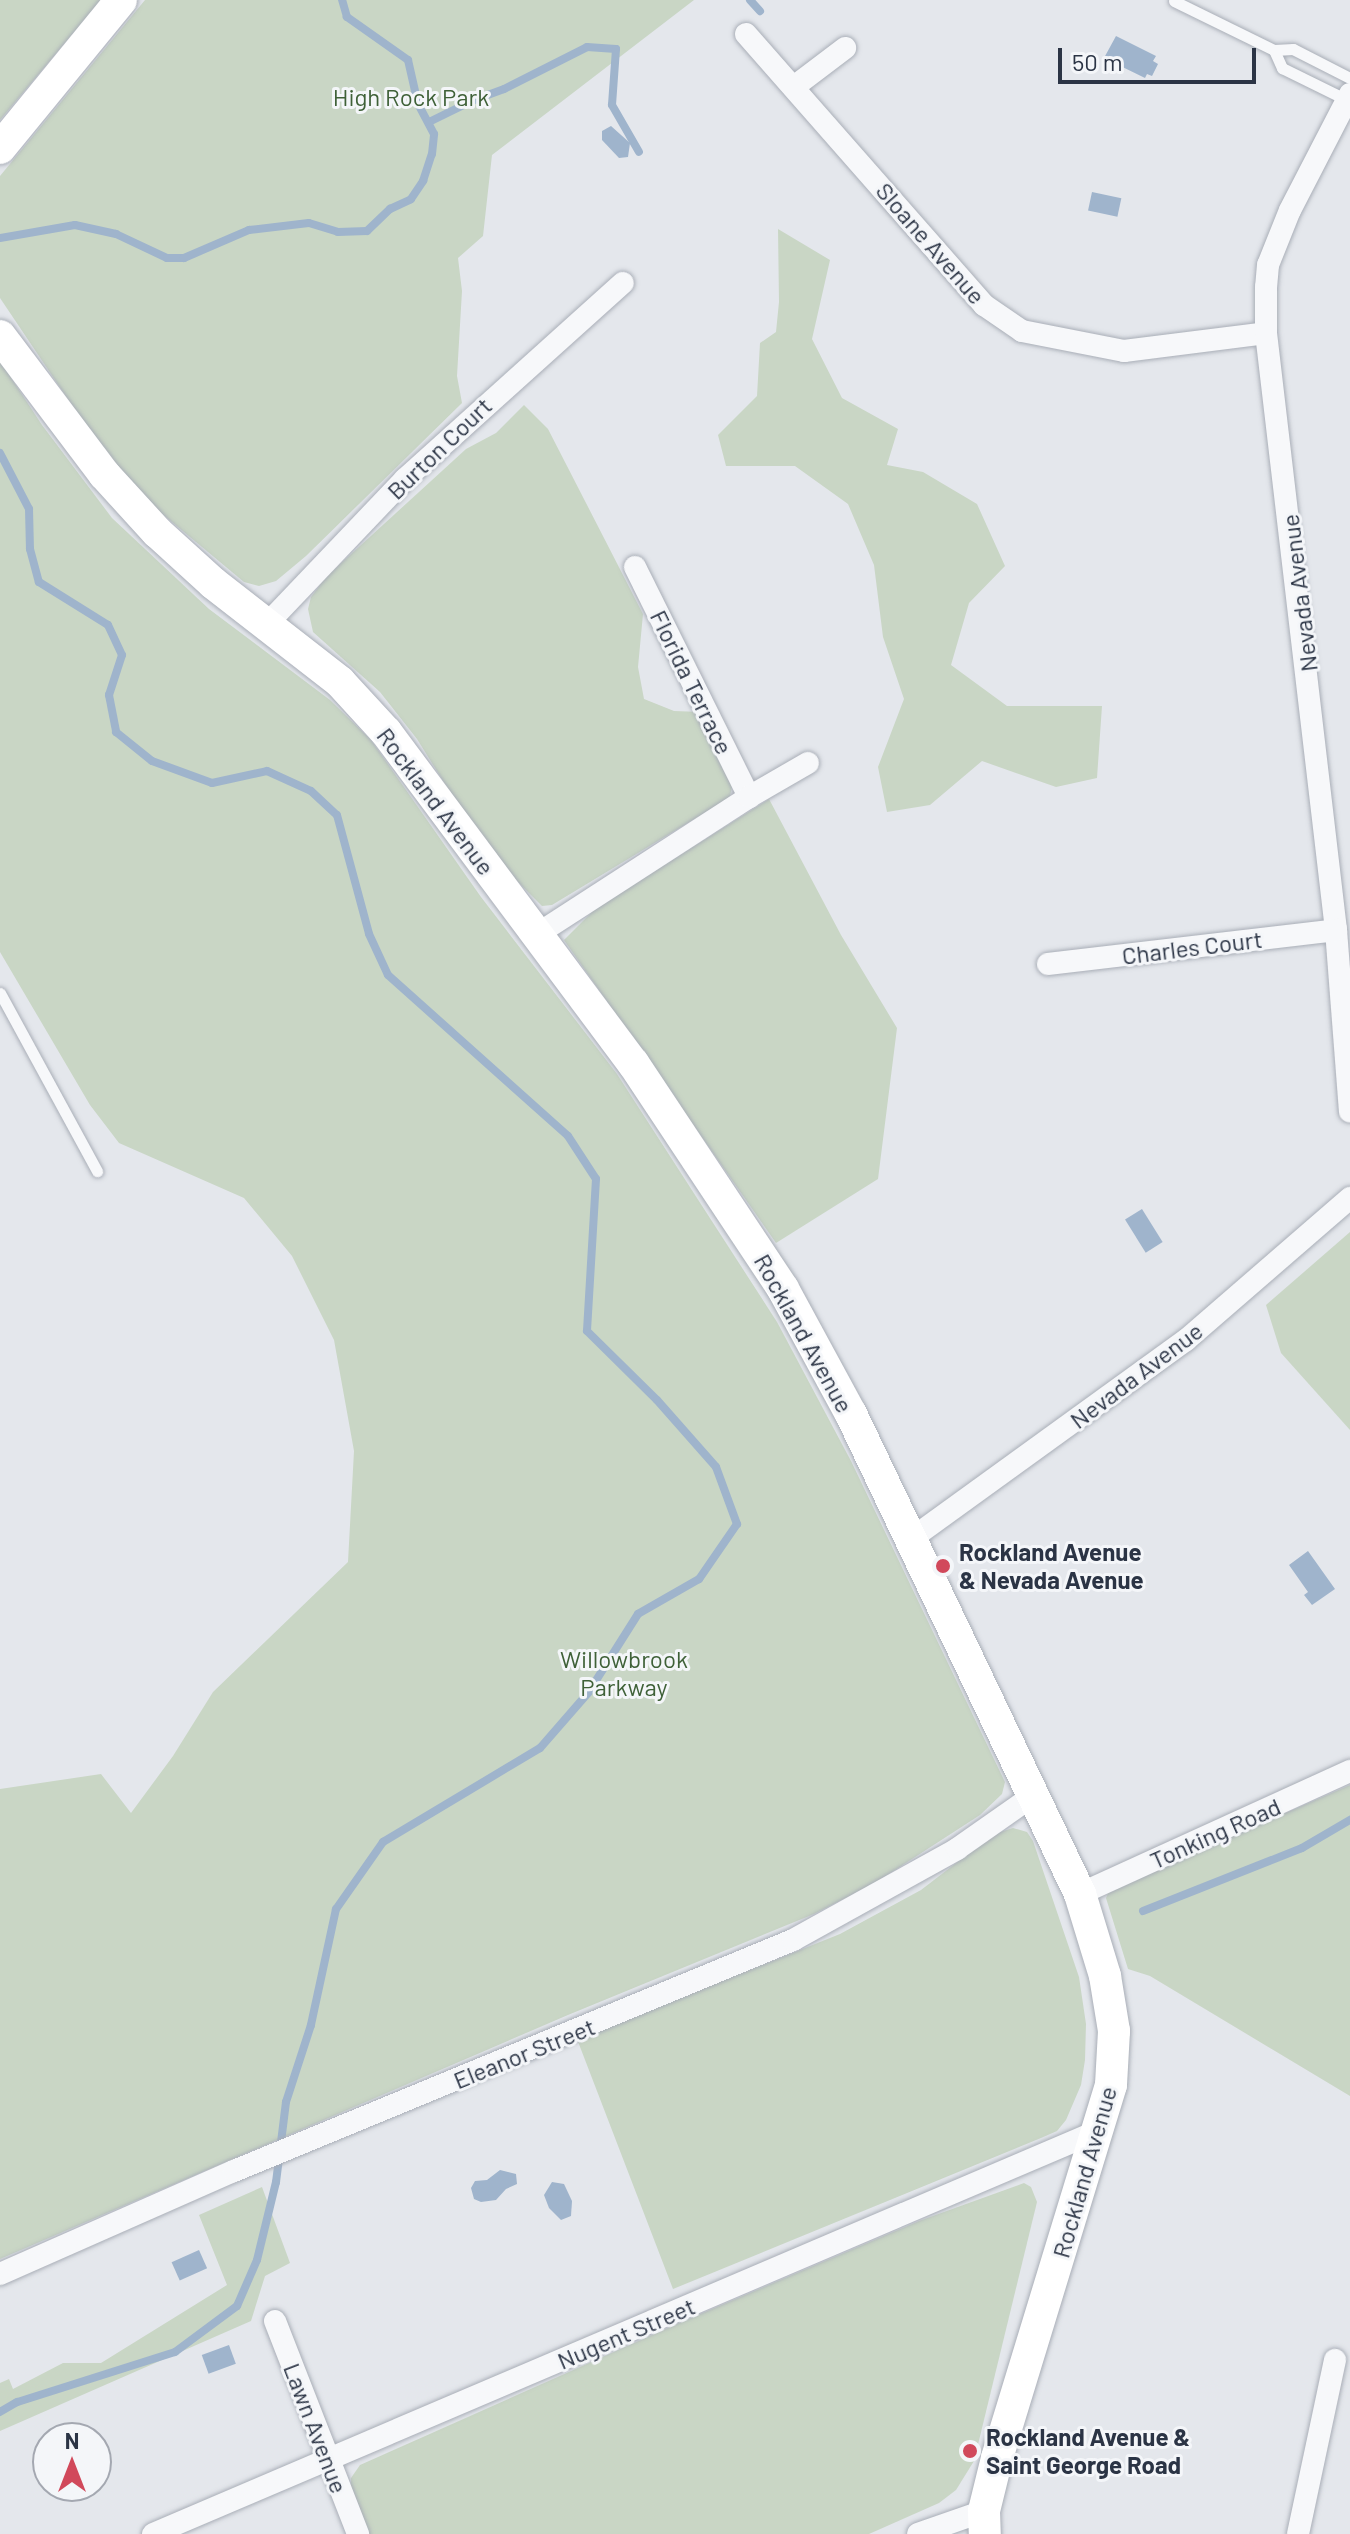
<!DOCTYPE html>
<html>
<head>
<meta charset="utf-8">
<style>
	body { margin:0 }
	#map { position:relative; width:1350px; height:2534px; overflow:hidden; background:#e4e7ec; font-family:Barlow,sans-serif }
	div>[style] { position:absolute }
	.green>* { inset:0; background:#c9d6c5 }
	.water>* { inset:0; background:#9fb4cc; transform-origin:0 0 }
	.stream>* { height:8px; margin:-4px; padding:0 4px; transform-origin:4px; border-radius:4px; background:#9fb4cc }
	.roads { filter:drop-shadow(0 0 2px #a9aeb7) drop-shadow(0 0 2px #a9aeb7) }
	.lane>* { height:11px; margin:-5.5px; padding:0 5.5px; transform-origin:5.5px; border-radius:5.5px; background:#f7f8fa }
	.street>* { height:22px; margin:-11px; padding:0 11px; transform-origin:11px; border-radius:11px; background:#f7f8fa }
	.secondary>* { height:32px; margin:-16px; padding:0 16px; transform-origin:16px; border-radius:16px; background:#fff }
	.dots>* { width:22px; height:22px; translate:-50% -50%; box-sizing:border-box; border:4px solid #f4f6f9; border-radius:50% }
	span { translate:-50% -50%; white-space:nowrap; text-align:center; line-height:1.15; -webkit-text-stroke:6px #f4f6f9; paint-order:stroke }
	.park-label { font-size:24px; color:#3f6138 }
	.street-label { font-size:24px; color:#2b3445 }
	.poi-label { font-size:24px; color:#2b3445; font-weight:700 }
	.left { translate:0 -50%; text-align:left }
	.north { position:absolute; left:32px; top:2422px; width:80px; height:80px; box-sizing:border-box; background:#f4f6f9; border:2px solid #a4a8b1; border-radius:50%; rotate:0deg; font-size:22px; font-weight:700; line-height:32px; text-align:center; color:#2b3445 }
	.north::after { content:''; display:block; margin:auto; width:28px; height:36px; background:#d1495b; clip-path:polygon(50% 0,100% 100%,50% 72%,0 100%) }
	.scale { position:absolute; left:1058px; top:48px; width:198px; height:36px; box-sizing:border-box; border:4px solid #2b3445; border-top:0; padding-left:10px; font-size:24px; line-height:28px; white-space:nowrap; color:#2b3445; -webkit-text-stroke:6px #f4f6f9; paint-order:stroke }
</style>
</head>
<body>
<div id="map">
	<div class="green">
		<div style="clip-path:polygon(0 0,101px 0,0 120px)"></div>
		<div style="clip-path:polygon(145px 0,694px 0,492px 155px,483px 236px,458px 258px,462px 291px,457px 376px,462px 403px,306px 556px,276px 581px,259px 586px,244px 582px,154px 507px,96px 441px,0 298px,0 176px)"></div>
		<div style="clip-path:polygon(778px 229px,830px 260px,812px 339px,842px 398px,898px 429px,887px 465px,923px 472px,977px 504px,1005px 566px,969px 603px,951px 665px,1007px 706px,1102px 706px,1097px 778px,1056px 787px,982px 761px,930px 805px,887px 812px,878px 767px,904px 699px,883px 637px,874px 565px,848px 504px,795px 466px,726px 466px,718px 435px,757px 396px,760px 343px,776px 332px,779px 302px)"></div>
		<div style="clip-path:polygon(0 361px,42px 425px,112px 518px,209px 609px,330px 700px,371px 740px,481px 897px,617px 1074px,777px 1322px,851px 1461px,1005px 1782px,1002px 1794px,980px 1815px,875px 1883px,814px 1914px,568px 2015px,0 2259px,0 1789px,101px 1774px,131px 1813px,173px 1756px,213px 1692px,348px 1562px,354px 1451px,334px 1340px,292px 1256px,244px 1198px,119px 1143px,90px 1105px,0 952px)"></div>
		<div style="clip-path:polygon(524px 405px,548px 429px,643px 614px,638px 667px,644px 699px,674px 711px,701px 712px,733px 782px,730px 796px,724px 801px,552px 905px,542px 906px,505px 869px,473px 829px,417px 739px,380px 692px,313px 632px,308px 609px,311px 597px,326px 577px,466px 449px,496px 433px)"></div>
		<div style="clip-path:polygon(769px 799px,841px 935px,897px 1028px,878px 1179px,776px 1243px,564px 940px,596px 908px)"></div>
		<div style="clip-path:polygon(1350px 1232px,1350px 1430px,1281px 1353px,1266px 1305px)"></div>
		<div style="clip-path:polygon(1350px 1785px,1350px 2096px,1150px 1976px,1128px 1969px,1106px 1898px,1110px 1889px,1119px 1885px)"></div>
		<div style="clip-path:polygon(1013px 1828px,1027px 1832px,1033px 1841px,1079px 1977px,1086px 2024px,1085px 2060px,1081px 2085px,1066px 2120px,1057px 2131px,1041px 2138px,673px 2289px,577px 2039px,840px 1934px,921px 1890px,994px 1834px)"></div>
		<div style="clip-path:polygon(1024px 2183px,1031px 2187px,1037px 2202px,974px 2461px,956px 2490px,939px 2503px,869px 2534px,369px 2534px,351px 2493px,351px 2478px,360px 2465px,679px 2323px,919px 2221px)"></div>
		<div style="clip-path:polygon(262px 2187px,290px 2263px,265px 2276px,251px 2321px,0 2431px,0 2383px,9px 2379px,13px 2389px,63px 2363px,101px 2363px,227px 2285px,199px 2215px)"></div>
	</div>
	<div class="water">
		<div style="clip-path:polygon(1116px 36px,1156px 56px,1153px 61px,1158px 64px,1152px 76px,1147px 74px,1145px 78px,1104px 58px)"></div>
		<div style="clip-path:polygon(611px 126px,630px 143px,628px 157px,619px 158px,602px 140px,602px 131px)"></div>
		<div style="left:1092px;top:192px;width:30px;height:19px;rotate:12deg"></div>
		<div style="left:1142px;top:1209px;width:39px;height:20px;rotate:58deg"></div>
		<div style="clip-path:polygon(1308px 1551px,1335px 1589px,1312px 1605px,1304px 1595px,1308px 1592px,1289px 1565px)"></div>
		<div style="clip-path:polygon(500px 2170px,516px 2174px,517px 2184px,506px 2189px,496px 2200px,481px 2202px,474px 2199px,471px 2188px,475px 2181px,487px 2180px)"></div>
		<div style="clip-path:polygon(552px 2182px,564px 2184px,572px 2201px,571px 2216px,561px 2220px,549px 2208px,544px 2195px)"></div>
		<div style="left:199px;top:2250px;width:20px;height:30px;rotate:66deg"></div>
		<div style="left:229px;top:2345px;width:20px;height:29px;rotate:70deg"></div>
	</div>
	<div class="stream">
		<div style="left:750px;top:0;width:15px;rotate:48deg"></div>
		<div style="left:429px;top:122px;width:50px;rotate:-26.1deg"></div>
		<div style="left:474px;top:100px;width:32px;rotate:-20deg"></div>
		<div style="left:504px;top:89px;width:93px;rotate:-26.8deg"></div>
		<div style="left:587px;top:47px;width:29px;rotate:4deg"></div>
		<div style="left:616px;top:49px;width:56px;rotate:94.1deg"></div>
		<div style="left:612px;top:105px;width:54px;rotate:60.1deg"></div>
		<div style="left:0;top:238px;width:76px;rotate:-9.8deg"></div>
		<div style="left:75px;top:225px;width:42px;rotate:12.4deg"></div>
		<div style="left:116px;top:234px;width:56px;rotate:25.2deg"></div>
		<div style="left:167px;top:258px;width:17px"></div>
		<div style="left:184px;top:258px;width:71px;rotate:-23.3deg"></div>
		<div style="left:249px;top:230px;width:60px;rotate:-6.7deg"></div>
		<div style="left:309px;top:223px;width:30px;rotate:17deg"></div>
		<div style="left:338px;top:232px;width:29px;rotate:-2deg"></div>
		<div style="left:367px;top:231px;width:32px;rotate:-44deg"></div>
		<div style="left:390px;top:209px;width:23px;rotate:-25deg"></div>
		<div style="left:411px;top:199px;width:22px;rotate:-56deg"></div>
		<div style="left:423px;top:181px;width:28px;rotate:-72deg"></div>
		<div style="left:432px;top:154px;width:20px;rotate:-84deg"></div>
		<div style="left:434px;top:134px;width:34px;rotate:-118deg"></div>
		<div style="left:418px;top:104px;width:45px;rotate:-102.8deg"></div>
		<div style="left:408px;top:60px;width:75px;rotate:-144.8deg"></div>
		<div style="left:347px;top:17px;width:18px;rotate:-106deg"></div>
		<div style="left:0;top:453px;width:63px;rotate:62.6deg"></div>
		<div style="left:29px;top:509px;width:40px;rotate:88.6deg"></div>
		<div style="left:30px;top:549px;width:34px;rotate:75deg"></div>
		<div style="left:39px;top:582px;width:81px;rotate:31.9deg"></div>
		<div style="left:108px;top:625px;width:33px;rotate:65deg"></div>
		<div style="left:122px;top:655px;width:42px;rotate:108deg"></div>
		<div style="left:109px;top:695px;width:38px;rotate:79deg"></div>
		<div style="left:116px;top:732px;width:46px;rotate:38.9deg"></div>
		<div style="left:152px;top:761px;width:64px;rotate:20.1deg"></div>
		<div style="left:212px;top:783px;width:56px;rotate:-12.3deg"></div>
		<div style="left:267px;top:771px;width:48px;rotate:24.4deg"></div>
		<div style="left:311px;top:791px;width:35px;rotate:43deg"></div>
		<div style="left:337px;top:815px;width:123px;rotate:74.9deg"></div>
		<div style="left:369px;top:934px;width:45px;rotate:65.1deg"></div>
		<div style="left:388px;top:975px;width:241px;rotate:41.8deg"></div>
		<div style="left:568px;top:1136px;width:51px;rotate:56.9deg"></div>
		<div style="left:596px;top:1179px;width:152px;rotate:93.4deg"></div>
		<div style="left:587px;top:1331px;width:98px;rotate:44.6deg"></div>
		<div style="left:657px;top:1400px;width:89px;rotate:48.6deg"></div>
		<div style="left:716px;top:1467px;width:61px;rotate:69.8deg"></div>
		<div style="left:737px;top:1524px;width:67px;rotate:124.6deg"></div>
		<div style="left:699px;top:1579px;width:70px;rotate:150.2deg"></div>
		<div style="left:638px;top:1614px;width:93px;rotate:122.3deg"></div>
		<div style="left:588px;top:1693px;width:73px;rotate:131.1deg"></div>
		<div style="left:540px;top:1748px;width:183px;rotate:149.1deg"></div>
		<div style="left:383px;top:1842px;width:82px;rotate:125deg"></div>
		<div style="left:336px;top:1909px;width:119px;rotate:102.2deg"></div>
		<div style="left:311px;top:2025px;width:81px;rotate:108deg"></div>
		<div style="left:286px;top:2102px;width:81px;rotate:97.1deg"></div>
		<div style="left:276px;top:2182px;width:80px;rotate:103.7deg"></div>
		<div style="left:257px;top:2260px;width:50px;rotate:113.5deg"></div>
		<div style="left:237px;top:2306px;width:77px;rotate:143.4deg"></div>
		<div style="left:175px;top:2352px;width:166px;rotate:162.4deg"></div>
		<div style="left:17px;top:2402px;width:20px;rotate:150deg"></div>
		<div style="left:1143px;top:1911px;width:171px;rotate:-21.6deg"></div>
		<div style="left:1302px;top:1848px;width:56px;rotate:-30.3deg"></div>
	</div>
	<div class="roads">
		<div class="lane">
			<div style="left:1174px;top:1px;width:111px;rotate:26.1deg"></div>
			<div style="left:1274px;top:50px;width:20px;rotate:66deg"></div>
			<div style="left:1282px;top:68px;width:72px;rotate:26.2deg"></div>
			<div style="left:1274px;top:50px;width:19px;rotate:-3deg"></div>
			<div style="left:1293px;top:49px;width:64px;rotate:27deg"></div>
			<div style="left:0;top:993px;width:203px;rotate:61.4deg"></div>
		</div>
		<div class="street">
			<div style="left:746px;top:34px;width:361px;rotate:48.7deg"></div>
			<div style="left:984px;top:305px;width:46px;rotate:34.4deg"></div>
			<div style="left:1022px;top:331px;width:104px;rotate:11.1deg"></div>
			<div style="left:1124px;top:351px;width:143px;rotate:-7.2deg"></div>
			<div style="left:795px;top:86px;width:63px;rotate:-37.2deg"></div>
			<div style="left:1350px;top:94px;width:131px;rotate:117.3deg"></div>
			<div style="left:1290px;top:210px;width:59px;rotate:111.8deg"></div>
			<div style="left:1268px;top:265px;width:22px;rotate:95deg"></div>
			<div style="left:1266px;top:287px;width:46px;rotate:90deg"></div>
			<div style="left:1266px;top:333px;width:601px;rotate:83.31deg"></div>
			<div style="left:1336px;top:930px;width:182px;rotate:85.6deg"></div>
			<div style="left:635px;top:567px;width:257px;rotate:63.6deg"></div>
			<div style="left:266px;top:625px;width:202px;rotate:-46.4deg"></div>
			<div style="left:405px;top:479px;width:293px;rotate:-42deg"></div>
			<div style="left:536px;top:935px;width:254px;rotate:-32.9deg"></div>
			<div style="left:749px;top:797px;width:68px;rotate:-30deg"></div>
			<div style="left:1048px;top:964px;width:290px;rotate:-6.7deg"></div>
			<div style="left:911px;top:1539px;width:339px;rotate:-35.9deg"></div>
			<div style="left:1186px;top:1340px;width:217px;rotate:-40.9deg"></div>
			<div style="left:1080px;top:1894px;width:297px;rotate:-24.5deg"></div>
			<div style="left:0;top:2274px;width:256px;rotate:-23.8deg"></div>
			<div style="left:234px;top:2171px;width:605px;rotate:-22.45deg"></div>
			<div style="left:793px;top:1940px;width:188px;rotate:-29deg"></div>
			<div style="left:957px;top:1849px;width:90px;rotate:-35.1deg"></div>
			<div style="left:275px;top:2321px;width:229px;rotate:68.7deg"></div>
			<div style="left:153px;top:2534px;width:1027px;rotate:-23.1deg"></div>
			<div style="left:918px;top:2534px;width:70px;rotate:-19.2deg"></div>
			<div style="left:1298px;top:2534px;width:178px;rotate:-78deg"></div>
		</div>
		<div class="secondary">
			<div style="left:0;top:148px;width:191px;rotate:-50.7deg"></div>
			<div style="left:0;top:336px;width:173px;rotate:53deg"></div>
			<div style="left:104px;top:474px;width:79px;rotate:47.6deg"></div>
			<div style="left:157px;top:532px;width:76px;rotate:42.3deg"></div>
			<div style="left:213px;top:583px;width:161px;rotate:37.9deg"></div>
			<div style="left:340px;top:682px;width:68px;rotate:47.4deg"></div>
			<div style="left:386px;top:732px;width:413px;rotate:53.3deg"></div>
			<div style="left:633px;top:1063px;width:271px;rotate:56.4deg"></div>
			<div style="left:783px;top:1289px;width:142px;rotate:61.5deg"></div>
			<div style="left:851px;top:1414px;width:532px;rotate:64.49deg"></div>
			<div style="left:1080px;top:1894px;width:86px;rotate:73deg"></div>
			<div style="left:1105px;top:1976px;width:56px;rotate:80.7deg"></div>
			<div style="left:1114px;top:2031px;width:54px;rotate:93.2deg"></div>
			<div style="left:1111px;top:2085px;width:390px;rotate:107deg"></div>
			<div style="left:997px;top:2458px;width:55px;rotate:103.8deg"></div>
			<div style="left:984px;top:2511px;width:23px;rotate:88deg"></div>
		</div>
	</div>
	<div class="dots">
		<div style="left:943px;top:1566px;background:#d1495b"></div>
		<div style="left:970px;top:2451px;background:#d1495b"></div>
	</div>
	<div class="park-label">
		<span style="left:411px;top:97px">High Rock Park</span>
		<span style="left:624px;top:1673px">Willowbrook<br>Parkway</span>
	</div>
	<div class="street-label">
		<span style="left:931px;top:243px;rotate:49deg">Sloane Avenue</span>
		<span style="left:439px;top:448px;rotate:-44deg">Burton Court</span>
		<span style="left:1299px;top:593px;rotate:-97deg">Nevada Avenue</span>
		<span style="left:692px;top:682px;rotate:64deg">Florida Terrace</span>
		<span style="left:436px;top:801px;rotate:53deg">Rockland Avenue</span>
		<span style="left:1192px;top:947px;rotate:-7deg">Charles Court</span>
		<span style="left:804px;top:1333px;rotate:61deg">Rockland Avenue</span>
		<span style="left:1136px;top:1375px;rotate:-37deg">Nevada Avenue</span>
		<span style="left:1215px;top:1833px;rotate:-24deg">Tonking Road</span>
		<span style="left:524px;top:2053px;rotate:-22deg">Eleanor Street</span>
		<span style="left:1084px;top:2172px;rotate:-74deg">Rockland Avenue</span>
		<span style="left:626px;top:2333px;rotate:-23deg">Nugent Street</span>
		<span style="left:316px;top:2428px;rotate:69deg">Lawn Avenue</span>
	</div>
	<div class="poi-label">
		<span class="left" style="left:959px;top:1566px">Rockland Avenue<br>&amp; Nevada Avenue</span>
		<span class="left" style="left:986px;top:2451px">Rockland Avenue &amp;<br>Saint George Road</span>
	</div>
	<div class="north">N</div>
	<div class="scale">50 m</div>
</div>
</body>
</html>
